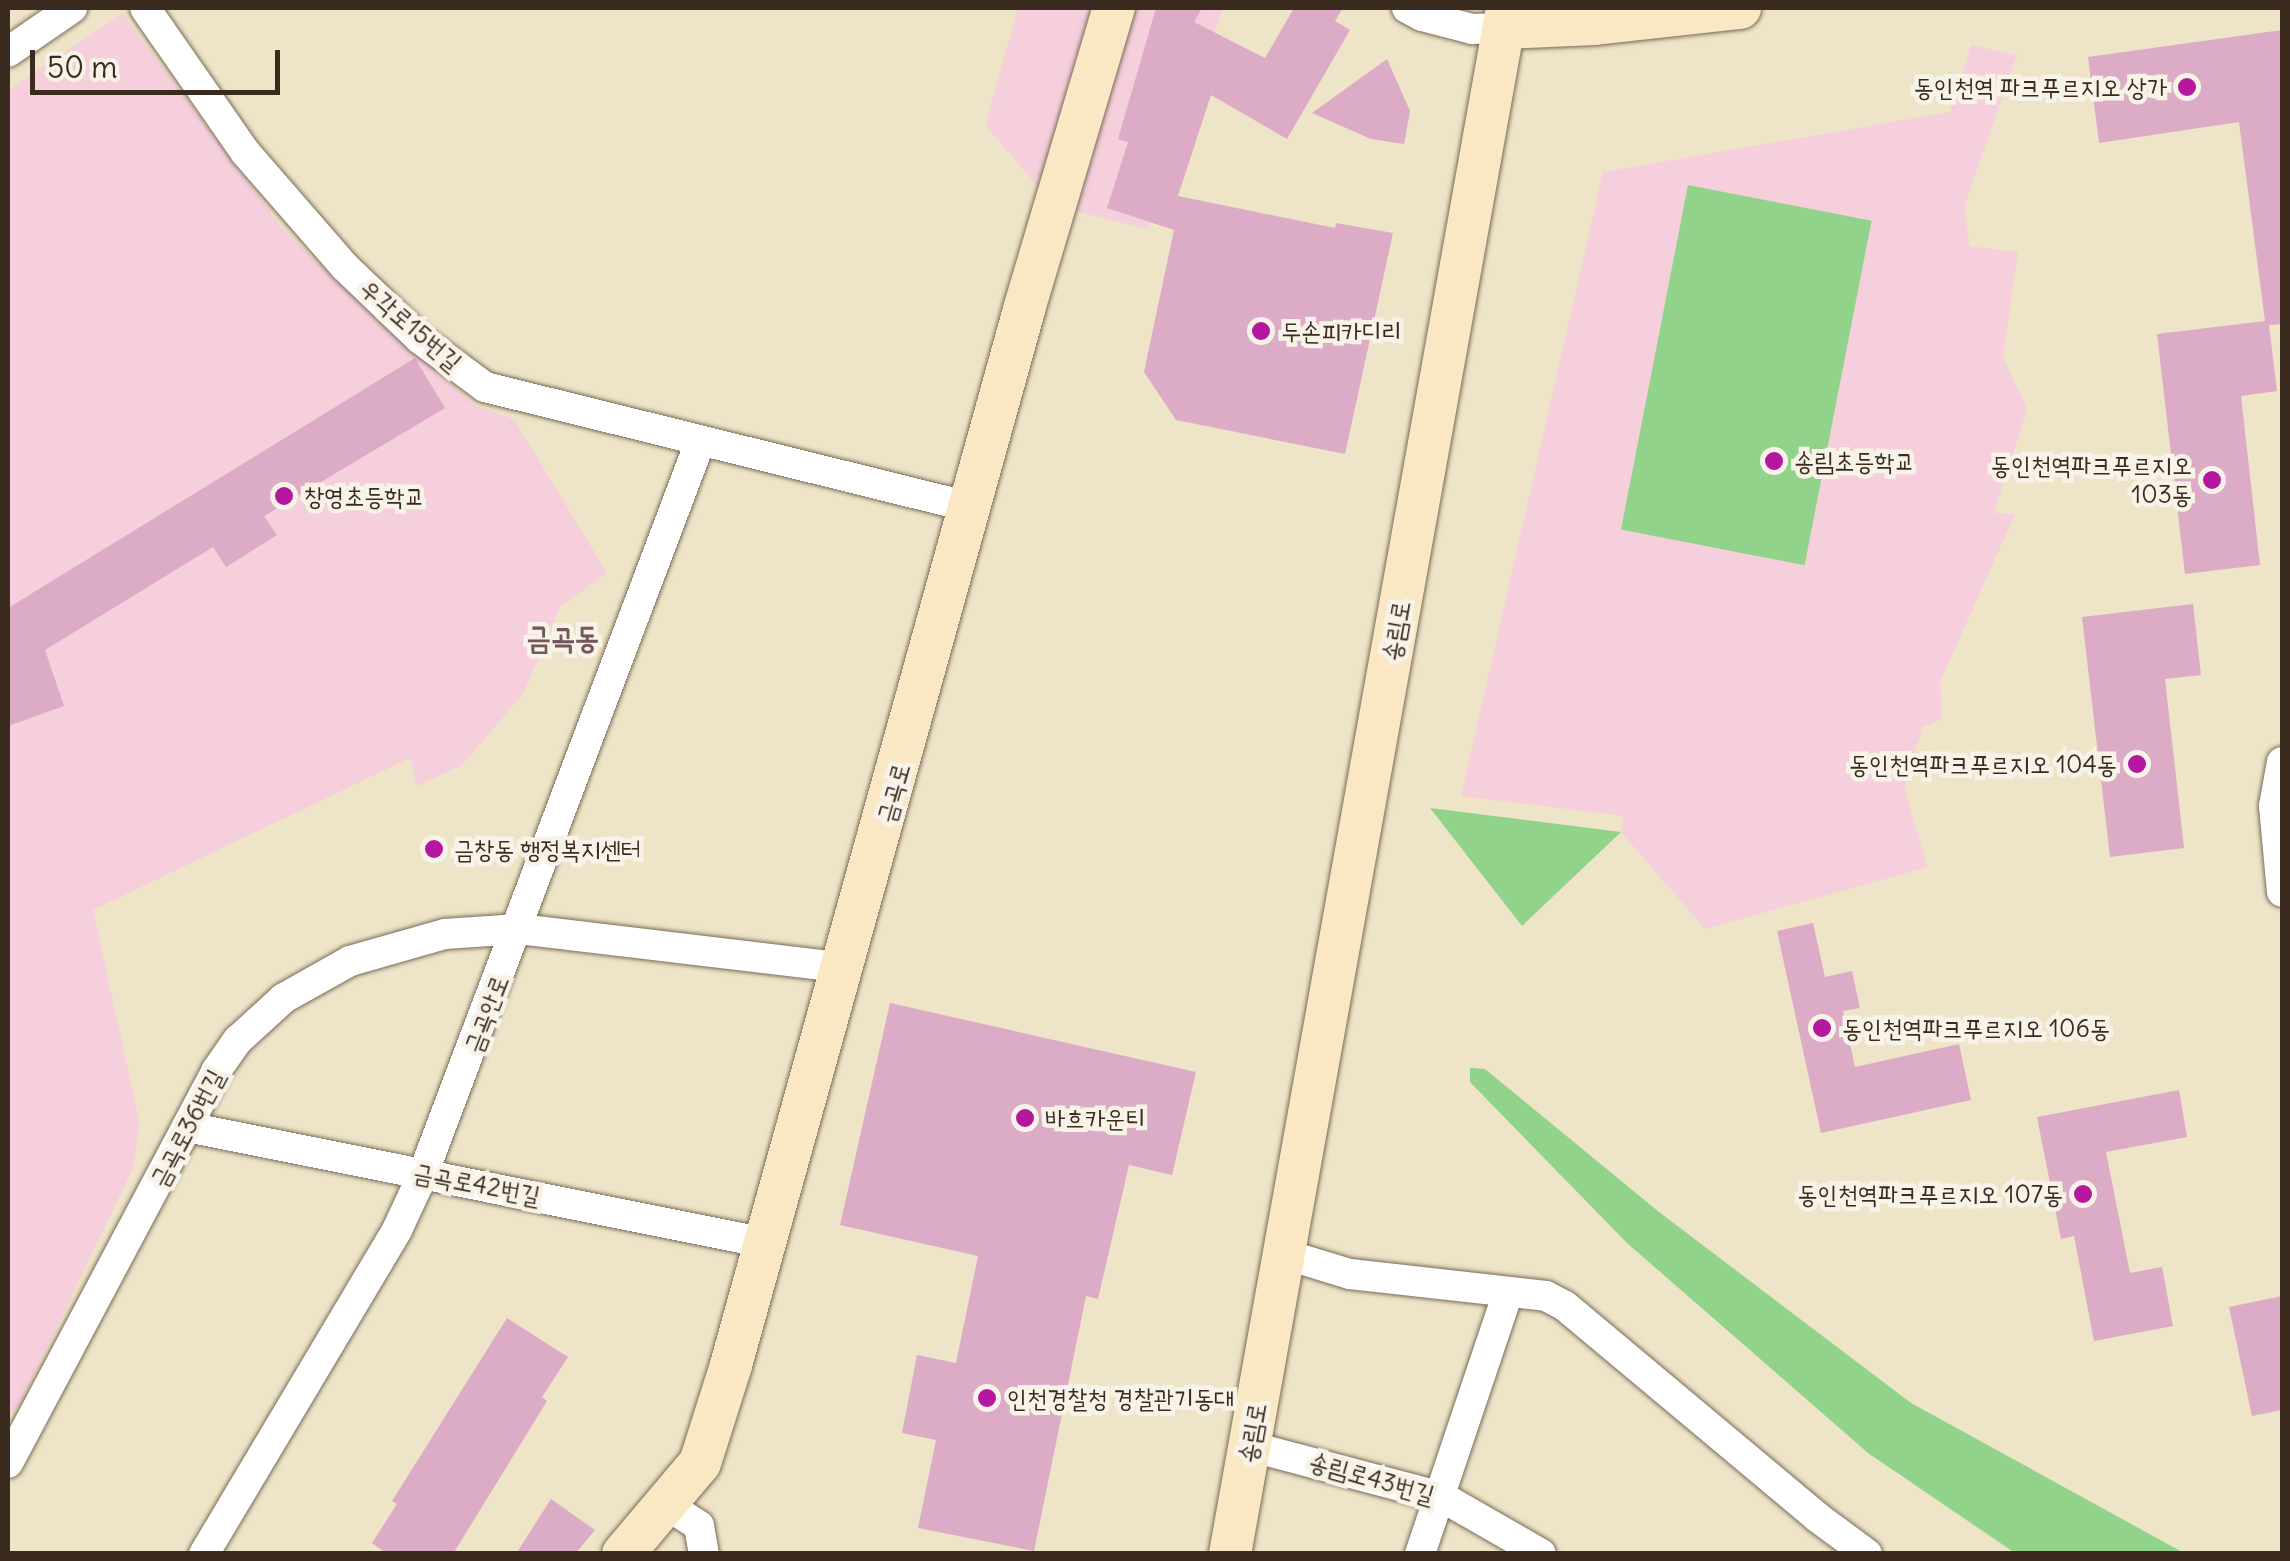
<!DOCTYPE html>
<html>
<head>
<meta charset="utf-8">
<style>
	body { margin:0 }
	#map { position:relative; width:2290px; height:1561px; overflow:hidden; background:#eee4c7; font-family:Delius,"Poor Story",sans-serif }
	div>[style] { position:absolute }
	.built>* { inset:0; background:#f5cfdb }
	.green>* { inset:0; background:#91d38a; transform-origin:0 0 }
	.building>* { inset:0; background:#dcabc6 }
	.roads { filter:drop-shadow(0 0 2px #7a6b59) drop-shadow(0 0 2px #7a6b59) }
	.street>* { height:30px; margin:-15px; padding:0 15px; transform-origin:15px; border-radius:15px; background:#fff }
	.secondary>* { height:42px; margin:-21px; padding:0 21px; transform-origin:21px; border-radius:21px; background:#fae7c3 }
	.dots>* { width:28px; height:28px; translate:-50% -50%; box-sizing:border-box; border:5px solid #f7f3e8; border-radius:50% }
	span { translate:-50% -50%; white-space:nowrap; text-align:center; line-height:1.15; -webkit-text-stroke:9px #f7f3e8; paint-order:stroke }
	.poi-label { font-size:25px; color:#3b2a1e }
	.right { translate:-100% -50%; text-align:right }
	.left { translate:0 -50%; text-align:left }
	.street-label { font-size:25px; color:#3b2a1e }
	.quarter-label { font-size:30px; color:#735759; font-weight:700 }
	.frame { position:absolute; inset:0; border:10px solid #3b2a1e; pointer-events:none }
	.scale { position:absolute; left:30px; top:50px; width:250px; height:45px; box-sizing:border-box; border:5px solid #3b2a1e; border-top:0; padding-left:12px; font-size:30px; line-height:35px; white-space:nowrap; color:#3b2a1e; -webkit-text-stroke:8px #f7f3e8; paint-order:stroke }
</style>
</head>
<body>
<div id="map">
	<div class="built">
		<div style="clip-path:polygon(1018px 8px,1223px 8px,1147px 229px,1055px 206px,985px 125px)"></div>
		<div style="clip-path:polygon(122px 13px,284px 231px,474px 405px,514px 419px,607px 573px,560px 607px,523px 694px,462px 765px,417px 786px,410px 758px,93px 910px,139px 1120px,134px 1166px,19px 1406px,8px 1415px,8px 91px)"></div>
		<div style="clip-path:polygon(1971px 45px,2017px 55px,1965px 204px,1969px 246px,2018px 252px,2003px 357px,2027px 409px,1994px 513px,2015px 514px,1940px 682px,1942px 719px,1923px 727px,1904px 788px,1928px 867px,1705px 929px,1621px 832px,1624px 816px,1461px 796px,1603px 172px,1950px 112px)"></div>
	</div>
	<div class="green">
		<div style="left:1688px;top:185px;width:187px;height:351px;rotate:11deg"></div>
		<div style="clip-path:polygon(1430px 808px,1621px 832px,1522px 926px)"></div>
		<div style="clip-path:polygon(1470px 1068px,1485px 1069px,1659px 1212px,1911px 1403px,2184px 1553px,2015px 1553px,1868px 1453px,1627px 1243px,1470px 1082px)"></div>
	</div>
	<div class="building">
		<div style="clip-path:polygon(1156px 8px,1202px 8px,1194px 22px,1265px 58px,1294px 8px,1343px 8px,1335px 21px,1350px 30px,1287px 139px,1211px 95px,1178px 196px,1335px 228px,1336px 223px,1393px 233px,1345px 454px,1176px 420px,1144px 372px,1174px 230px,1107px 208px,1128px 142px,1118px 139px)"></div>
		<div style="clip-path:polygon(2282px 30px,2282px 324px,2269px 325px,2277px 391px,2241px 396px,2260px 565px,2185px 574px,2157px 334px,2265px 321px,2239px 122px,2099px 143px,2088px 57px)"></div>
		<div style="clip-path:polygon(1387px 59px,1410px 111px,1404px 144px,1371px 139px,1312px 113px)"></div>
		<div style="clip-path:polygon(415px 358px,445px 408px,264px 516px,277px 535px,226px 567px,213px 547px,45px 650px,64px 706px,8px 726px,8px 608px)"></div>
		<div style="clip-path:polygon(2193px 604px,2201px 675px,2165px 679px,2184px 848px,2110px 857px,2082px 617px)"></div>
		<div style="clip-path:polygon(1813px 923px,1825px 977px,1852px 971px,1860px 1008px,1843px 1011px,1855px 1067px,1959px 1044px,1971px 1100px,1821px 1133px,1777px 931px)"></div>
		<div style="clip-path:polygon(890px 1003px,1196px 1072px,1172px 1175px,1129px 1165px,1098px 1299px,1086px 1296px,1034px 1551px,918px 1528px,936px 1440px,902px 1433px,917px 1355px,956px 1363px,978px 1256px,840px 1225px)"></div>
		<div style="clip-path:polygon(2179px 1090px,2187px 1137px,2106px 1152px,2130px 1273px,2162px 1267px,2173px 1326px,2094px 1341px,2074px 1236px,2061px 1239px,2037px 1117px)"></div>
		<div style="clip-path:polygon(2282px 1296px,2282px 1410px,2252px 1416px,2229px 1307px)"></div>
		<div style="clip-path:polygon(507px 1318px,568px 1357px,542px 1397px,547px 1401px,453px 1554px,387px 1554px,372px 1543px,397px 1504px,392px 1501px)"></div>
		<div style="clip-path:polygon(551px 1499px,595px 1530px,575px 1554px,516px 1554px)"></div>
	</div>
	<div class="roads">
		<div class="street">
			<div style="left:145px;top:8px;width:175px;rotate:55.2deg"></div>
			<div style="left:245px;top:152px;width:151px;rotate:49deg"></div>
			<div style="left:344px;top:266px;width:105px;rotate:43.8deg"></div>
			<div style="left:420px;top:339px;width:81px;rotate:36.4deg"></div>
			<div style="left:485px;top:387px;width:499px;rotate:13.9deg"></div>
			<div style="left:1407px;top:8px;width:17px;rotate:28deg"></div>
			<div style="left:1422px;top:16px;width:52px;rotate:14.6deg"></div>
			<div style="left:1472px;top:29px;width:32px;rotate:-2deg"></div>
			<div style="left:8px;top:52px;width:78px;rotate:-34.5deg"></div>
			<div style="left:2282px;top:762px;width:45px;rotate:100.3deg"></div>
			<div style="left:2274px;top:806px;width:86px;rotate:84.7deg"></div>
			<div style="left:187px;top:1127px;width:591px;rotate:11.33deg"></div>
			<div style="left:1284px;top:1254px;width:69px;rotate:16.9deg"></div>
			<div style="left:1350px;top:1274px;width:197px;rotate:6.4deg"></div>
			<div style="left:1546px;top:1296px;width:21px;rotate:28deg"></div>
			<div style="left:1565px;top:1306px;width:329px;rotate:39.9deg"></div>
			<div style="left:1817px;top:1517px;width:62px;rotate:36.5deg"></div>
			<div style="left:1249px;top:1446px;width:200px;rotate:14.8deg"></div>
			<div style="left:1442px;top:1497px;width:114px;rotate:29.9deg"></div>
			<div style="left:8px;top:1463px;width:444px;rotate:-62deg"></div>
			<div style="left:216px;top:1071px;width:38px;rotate:-55deg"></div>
			<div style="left:238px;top:1040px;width:62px;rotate:-42.4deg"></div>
			<div style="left:284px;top:998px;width:76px;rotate:-29.3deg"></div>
			<div style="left:350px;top:961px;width:99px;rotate:-15.9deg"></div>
			<div style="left:445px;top:934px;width:74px;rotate:-3.9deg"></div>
			<div style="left:519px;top:929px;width:327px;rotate:6.8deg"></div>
			<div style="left:667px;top:1505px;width:38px;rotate:33deg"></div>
			<div style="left:699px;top:1526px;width:28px;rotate:80deg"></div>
			<div style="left:204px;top:1554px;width:377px;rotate:-59.2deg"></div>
			<div style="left:397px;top:1230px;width:62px;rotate:-65.1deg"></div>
			<div style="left:423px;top:1174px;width:783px;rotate:-69.27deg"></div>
			<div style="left:1420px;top:1554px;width:276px;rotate:-71.4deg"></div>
		</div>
		<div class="secondary">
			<div style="left:1504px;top:28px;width:91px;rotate:-2.5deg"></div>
			<div style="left:1595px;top:24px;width:146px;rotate:-6.3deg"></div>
			<div style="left:623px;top:1554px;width:119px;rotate:-49.8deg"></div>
			<div style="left:700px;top:1463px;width:103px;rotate:-72.4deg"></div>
			<div style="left:731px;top:1365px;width:1099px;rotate:-74.48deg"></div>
			<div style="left:1025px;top:306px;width:311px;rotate:-73.4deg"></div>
			<div style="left:1230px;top:1554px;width:1571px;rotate:-79.84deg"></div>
		</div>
	</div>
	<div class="dots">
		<div style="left:2187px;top:87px;background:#b5179e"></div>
		<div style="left:1261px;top:331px;background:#b5179e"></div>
		<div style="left:1774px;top:461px;background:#b5179e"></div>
		<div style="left:2212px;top:480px;background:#b5179e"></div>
		<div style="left:284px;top:496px;background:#b5179e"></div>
		<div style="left:2137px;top:764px;background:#b5179e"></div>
		<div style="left:434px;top:849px;background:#b5179e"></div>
		<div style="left:1822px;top:1028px;background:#b5179e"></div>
		<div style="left:1025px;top:1118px;background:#b5179e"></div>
		<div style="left:2083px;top:1194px;background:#b5179e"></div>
		<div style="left:987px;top:1398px;background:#b5179e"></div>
	</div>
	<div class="poi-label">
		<span class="right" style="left:2167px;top:87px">동인천역 파크푸르지오 상가</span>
		<span class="left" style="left:1281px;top:331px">두손피카디리</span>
		<span class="left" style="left:1794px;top:461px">송림초등학교</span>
		<span class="right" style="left:2192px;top:480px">동인천역파크푸르지오<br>103동</span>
		<span class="left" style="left:304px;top:496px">창영초등학교</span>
		<span class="right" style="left:2117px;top:764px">동인천역파크푸르지오 104동</span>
		<span class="left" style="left:454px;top:849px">금창동 행정복지센터</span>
		<span class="left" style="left:1842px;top:1028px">동인천역파크푸르지오 106동</span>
		<span class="left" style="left:1045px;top:1118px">바흐카운티</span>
		<span class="right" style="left:2063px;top:1194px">동인천역파크푸르지오 107동</span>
		<span class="left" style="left:1007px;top:1398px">인천경찰청 경찰관기동대</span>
	</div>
	<div class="street-label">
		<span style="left:411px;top:325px;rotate:41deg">우각로15번길</span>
		<span style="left:1396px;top:631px;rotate:-80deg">송림로</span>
		<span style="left:893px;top:793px;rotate:-74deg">금곡로</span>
		<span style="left:486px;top:1014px;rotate:-69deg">금곡안로</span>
		<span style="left:187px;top:1128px;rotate:-62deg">금곡로36번길</span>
		<span style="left:477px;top:1184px;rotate:11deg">금곡로42번길</span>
		<span style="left:1252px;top:1433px;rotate:-80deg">송림로</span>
		<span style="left:1372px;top:1478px;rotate:16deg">송림로43번길</span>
	</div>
	<div class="quarter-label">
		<span style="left:563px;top:637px">금곡동</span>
	</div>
	<div class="frame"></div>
	<div class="scale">50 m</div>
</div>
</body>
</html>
